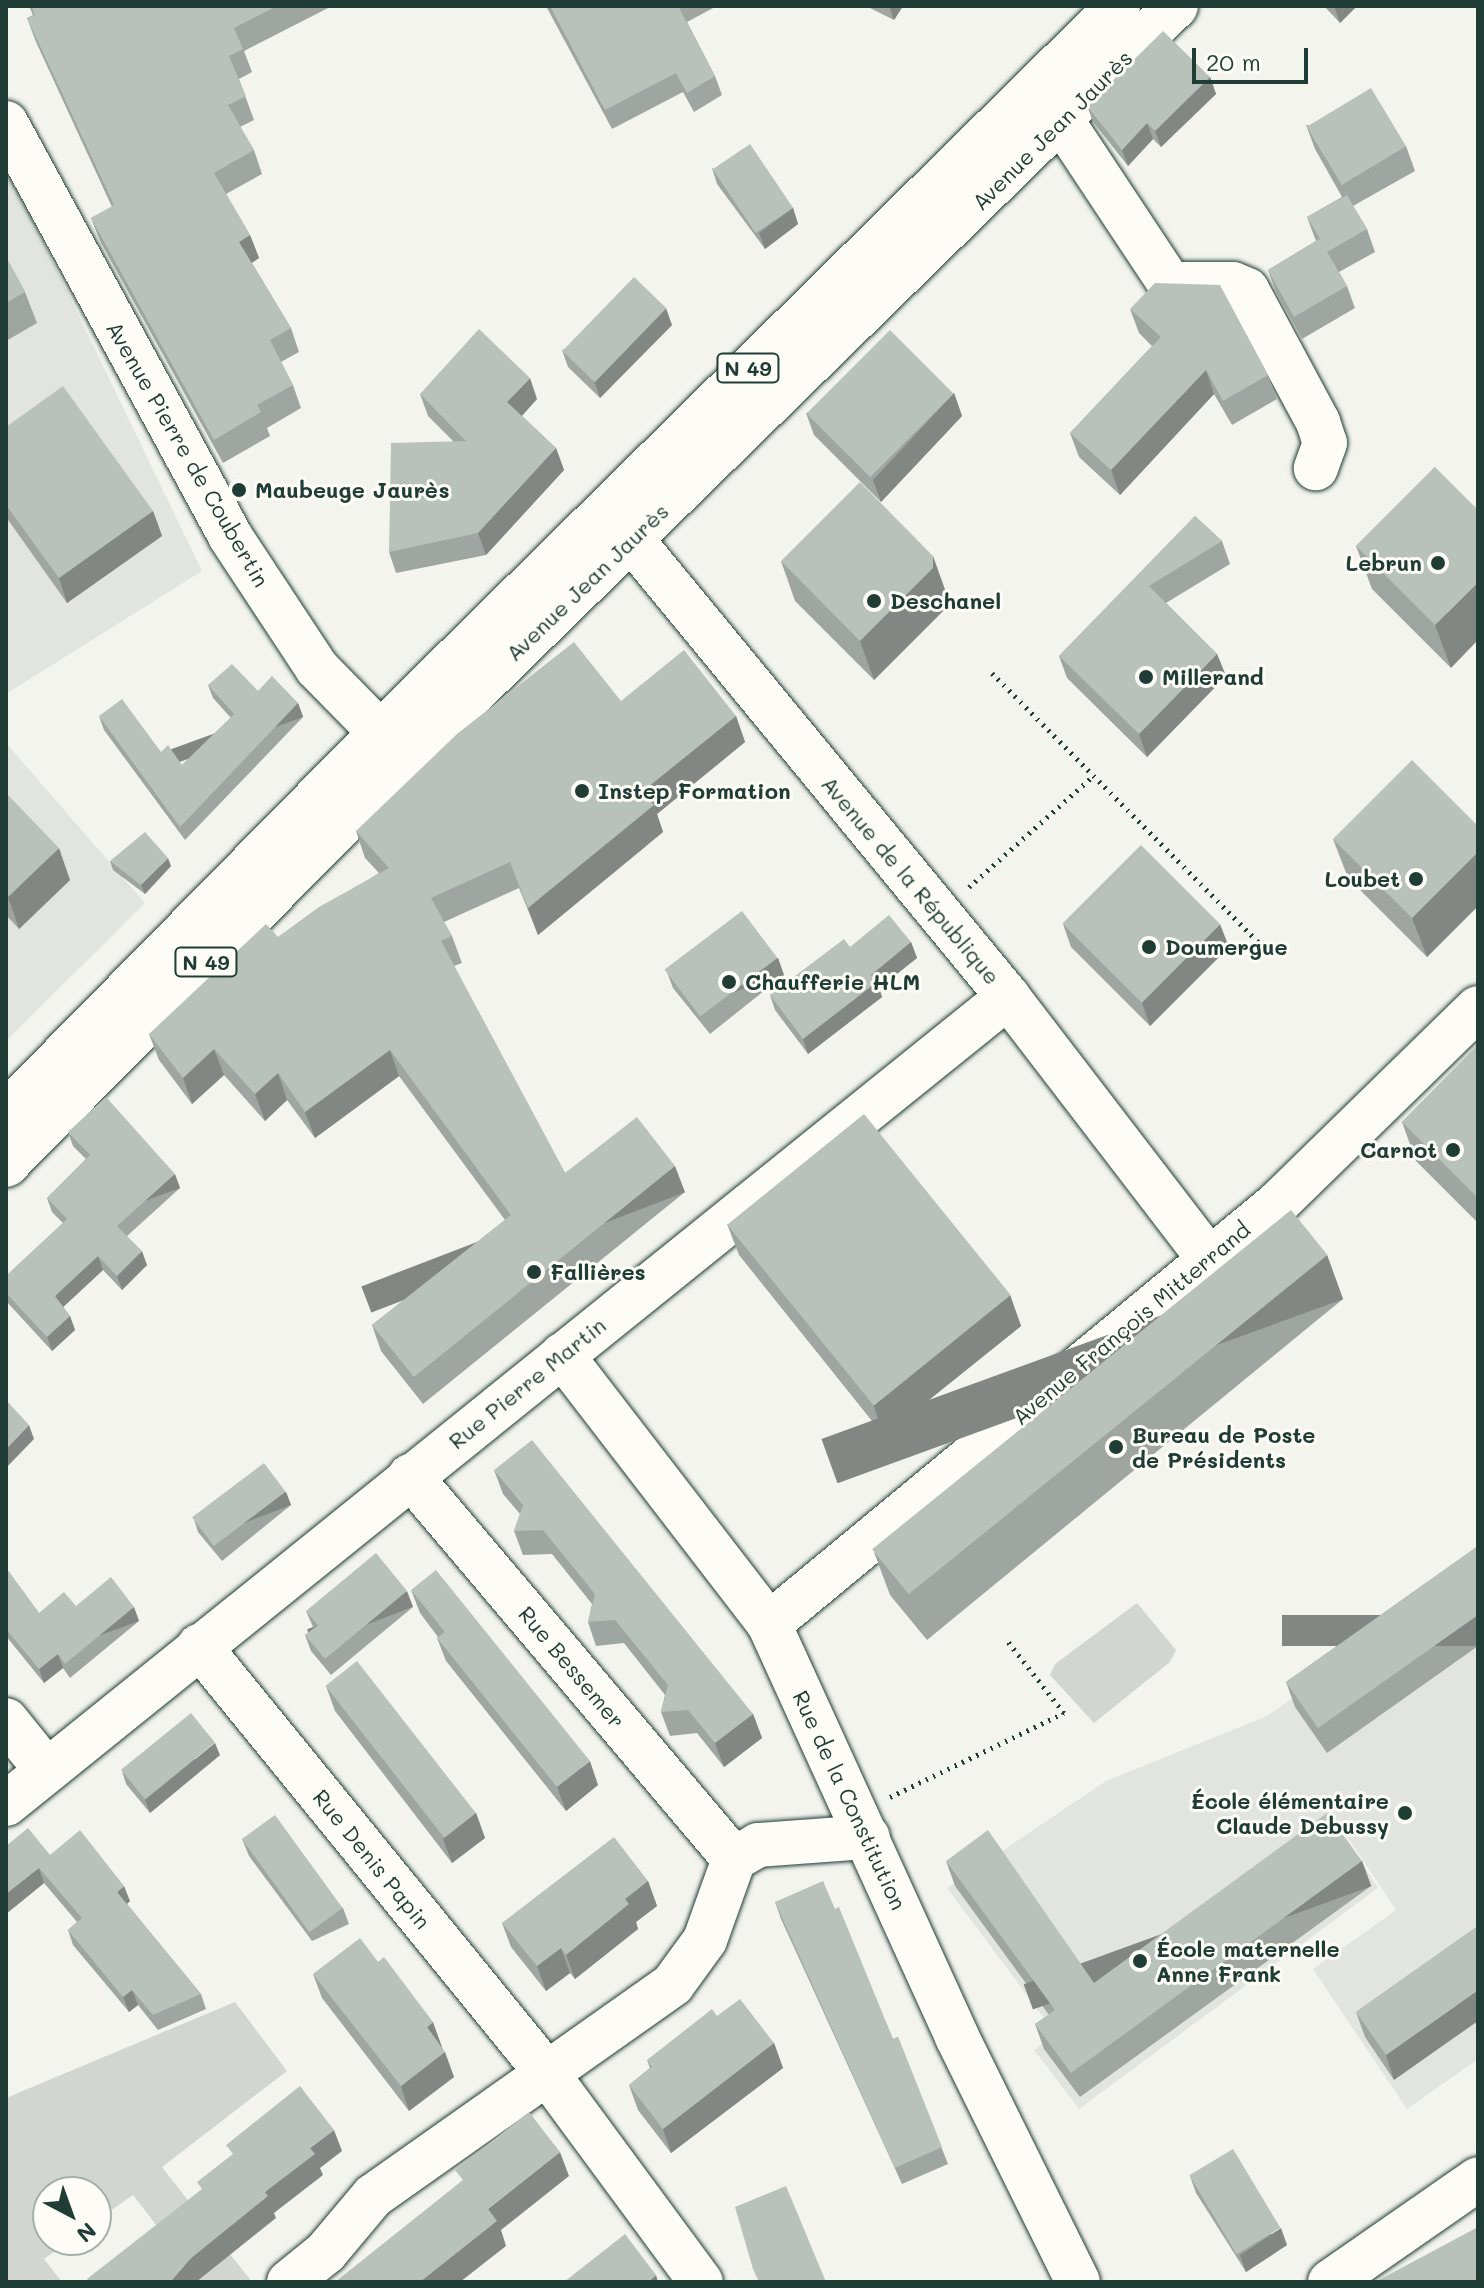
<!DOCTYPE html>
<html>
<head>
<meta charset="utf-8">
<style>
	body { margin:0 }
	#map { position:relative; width:1484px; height:2288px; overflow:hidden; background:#f4f4ef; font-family:Mali,sans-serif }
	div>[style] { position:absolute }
	.built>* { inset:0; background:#e2e5df }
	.green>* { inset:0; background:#d1d6d1 }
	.path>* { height:5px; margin-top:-2.5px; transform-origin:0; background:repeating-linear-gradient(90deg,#1f3d34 0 2px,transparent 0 8px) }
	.roads { filter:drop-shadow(0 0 2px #1f3d34) drop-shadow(0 0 2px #1f3d34) }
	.minor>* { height:44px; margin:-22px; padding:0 22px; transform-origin:22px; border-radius:22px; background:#fdfcf7 }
	.major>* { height:44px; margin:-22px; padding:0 22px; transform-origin:22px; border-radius:22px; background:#fdfcf7 }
	.wall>* { inset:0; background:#9fa6a1 }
	.shaded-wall>* { inset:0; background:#828783; transform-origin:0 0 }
	.building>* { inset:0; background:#b9c1bb; transform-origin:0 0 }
	.dots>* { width:22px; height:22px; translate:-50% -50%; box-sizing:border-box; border:4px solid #fdfcf7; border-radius:50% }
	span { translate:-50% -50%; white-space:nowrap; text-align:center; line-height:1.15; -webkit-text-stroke:6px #fdfcf7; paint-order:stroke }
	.shield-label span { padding:2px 6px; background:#fdfcf7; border:2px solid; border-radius:6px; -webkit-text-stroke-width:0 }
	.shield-label { font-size:20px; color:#1f3d34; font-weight:700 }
	.street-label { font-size:22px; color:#1f3d34 }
	.poi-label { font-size:22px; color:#1f3d34; font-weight:700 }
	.left { translate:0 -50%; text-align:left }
	.right { translate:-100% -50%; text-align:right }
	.frame { position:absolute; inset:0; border:8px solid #1f3d34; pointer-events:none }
	.north { position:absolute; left:32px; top:2176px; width:80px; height:80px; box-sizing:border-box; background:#fdfcf7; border:2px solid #a4b0a9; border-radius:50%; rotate:139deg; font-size:22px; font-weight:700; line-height:32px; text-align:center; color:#1f3d34 }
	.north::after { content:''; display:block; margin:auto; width:28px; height:36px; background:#1f3d34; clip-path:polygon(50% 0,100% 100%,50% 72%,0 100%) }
	.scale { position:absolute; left:1192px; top:48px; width:116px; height:36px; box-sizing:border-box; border:4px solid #1f3d34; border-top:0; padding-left:10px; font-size:24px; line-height:28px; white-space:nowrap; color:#1f3d34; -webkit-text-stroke:6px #fdfcf7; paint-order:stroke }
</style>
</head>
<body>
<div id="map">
	<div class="built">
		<div style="clip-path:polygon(6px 165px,202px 571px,6px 694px)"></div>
		<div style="clip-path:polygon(6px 743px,145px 903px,6px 1041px)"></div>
		<div style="clip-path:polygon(1478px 1568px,1478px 2059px,1407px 2109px,1313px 1969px,1396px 1910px,1310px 1781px,1378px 1888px,1079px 2109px,1034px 2050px,1055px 2033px,947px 1888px,1106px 1781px,1267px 1716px)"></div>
	</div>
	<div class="green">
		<div style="clip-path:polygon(1137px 1603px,1176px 1650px,1170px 1662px,1094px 1723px,1050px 1675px,1055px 1664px)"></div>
		<div style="clip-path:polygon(235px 2002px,287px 2071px,162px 2167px,252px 2282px,200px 2282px,133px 2195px,96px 2221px,96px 2192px,48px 2192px,48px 2240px,70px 2240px,44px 2259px,62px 2282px,6px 2282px,6px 2098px)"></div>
	</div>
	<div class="path">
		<div style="left:992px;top:673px;width:394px;rotate:45.3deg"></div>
		<div style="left:969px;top:887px;width:166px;rotate:-41.8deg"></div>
		<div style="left:890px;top:1797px;width:193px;rotate:-25.8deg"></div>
		<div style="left:1064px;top:1713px;width:94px;rotate:-128.1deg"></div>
	</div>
	<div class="roads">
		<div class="minor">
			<div style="left:1036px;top:91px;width:40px;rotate:49deg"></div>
			<div style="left:1062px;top:121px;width:196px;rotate:56.5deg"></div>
			<div style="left:1170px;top:284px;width:63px"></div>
			<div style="left:1233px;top:284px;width:15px;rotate:23deg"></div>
			<div style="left:1247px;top:290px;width:150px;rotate:61.7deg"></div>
			<div style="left:1318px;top:422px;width:22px;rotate:72deg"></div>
			<div style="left:1325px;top:443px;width:27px;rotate:110deg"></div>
			<div style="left:6px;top:123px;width:470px;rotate:61.5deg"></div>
			<div style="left:230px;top:536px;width:158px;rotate:56.6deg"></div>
			<div style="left:317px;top:668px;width:127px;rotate:45.6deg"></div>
			<div style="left:608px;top:511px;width:629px;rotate:50.54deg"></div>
			<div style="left:1008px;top:997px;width:327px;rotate:52.5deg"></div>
			<div style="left:562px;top:1355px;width:339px;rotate:52.4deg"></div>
			<div style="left:769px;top:1624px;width:454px;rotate:65.5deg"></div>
			<div style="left:957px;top:2037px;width:273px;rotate:63.7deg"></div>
			<div style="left:410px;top:1476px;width:502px;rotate:49.77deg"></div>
			<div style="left:769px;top:1624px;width:661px;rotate:-39.59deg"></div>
			<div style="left:1278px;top:1203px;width:279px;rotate:-44.3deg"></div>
			<div style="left:199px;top:1646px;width:549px;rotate:50.84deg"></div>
			<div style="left:546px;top:2072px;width:261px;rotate:53.6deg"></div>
			<div style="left:6px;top:1720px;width:65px;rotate:51.2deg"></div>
			<div style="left:6px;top:1804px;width:1287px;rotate:-38.85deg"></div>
			<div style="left:289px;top:2282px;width:48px;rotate:-39deg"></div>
			<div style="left:326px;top:2252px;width:73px;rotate:-50deg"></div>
			<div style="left:373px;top:2196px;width:367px;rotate:-35.2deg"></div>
			<div style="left:673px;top:1984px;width:54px;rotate:-54deg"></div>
			<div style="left:705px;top:1940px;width:86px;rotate:-70.3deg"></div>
			<div style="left:734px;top:1859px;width:28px;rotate:-30deg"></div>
			<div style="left:758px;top:1845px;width:110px;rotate:-4.2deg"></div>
			<div style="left:1330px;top:2282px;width:180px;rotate:-34.8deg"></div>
		</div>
		<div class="major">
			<div style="left:6px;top:1113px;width:535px;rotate:-45.45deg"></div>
			<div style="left:381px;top:732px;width:1035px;rotate:-44.57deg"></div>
			<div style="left:6px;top:1165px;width:570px;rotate:-45.43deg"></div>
			<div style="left:406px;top:759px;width:1077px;rotate:-44.36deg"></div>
		</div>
	</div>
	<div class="wall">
		<div style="clip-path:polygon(29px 6px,332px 6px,244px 51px,252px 72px,239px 79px,254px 120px,240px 127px,254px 150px,262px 174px,226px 194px,250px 235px,259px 258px,252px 263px,291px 328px,299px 352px,281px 362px,293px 385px,301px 408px,267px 428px,270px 436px,223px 463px,100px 241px,91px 218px,112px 207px,36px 42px,27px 18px,33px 15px)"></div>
		<div style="clip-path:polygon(546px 6px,717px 6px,687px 22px,715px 76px,722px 95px,694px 112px,683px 92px,612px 129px)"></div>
		<div style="clip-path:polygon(866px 6px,903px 6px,894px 20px)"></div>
		<div style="clip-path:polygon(1324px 6px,1357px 6px,1340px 23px)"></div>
		<div style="clip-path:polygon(1210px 77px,1216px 94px,1161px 147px,1153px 139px,1128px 166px,1093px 122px,1087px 106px)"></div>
		<div style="clip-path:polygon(1306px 125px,1406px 146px,1415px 171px,1353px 206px,1367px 229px,1375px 252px,1339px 272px,1347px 286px,1355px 308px,1302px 339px,1276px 292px,1268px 270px,1316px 241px,1307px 217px,1342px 197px,1315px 149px)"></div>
		<div style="clip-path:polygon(712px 168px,793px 208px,798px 224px,765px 249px,717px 184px)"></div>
		<div style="clip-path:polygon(6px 257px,25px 292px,37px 323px,6px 341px)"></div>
		<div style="clip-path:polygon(1130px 309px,1268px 375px,1277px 399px,1232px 425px,1214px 394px,1120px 495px,1079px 457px,1070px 433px,1152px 346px,1139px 333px)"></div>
		<div style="clip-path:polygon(672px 325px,600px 398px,568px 367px,562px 350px)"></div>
		<div style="clip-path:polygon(954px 393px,962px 416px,881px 502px,814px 435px,806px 413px)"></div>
		<div style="clip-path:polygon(420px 394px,537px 399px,522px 416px,556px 448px,564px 470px,486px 555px,396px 573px,389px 552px,453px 441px,428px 416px)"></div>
		<div style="clip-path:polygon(6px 427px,153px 511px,162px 536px,67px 603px,6px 517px)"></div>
		<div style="clip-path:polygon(1435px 467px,1451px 668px,1372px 589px,1356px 546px)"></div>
		<div style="clip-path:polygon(1195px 516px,1222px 541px,1230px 564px,1166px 603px,1217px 654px,1226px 676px,1147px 757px,1067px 678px,1059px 656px)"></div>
		<div style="clip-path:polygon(781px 561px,947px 595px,947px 607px,874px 680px,795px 601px)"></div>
		<div style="clip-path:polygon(208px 685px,258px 691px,298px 703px,303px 717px,185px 840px,104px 730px,99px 716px,182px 765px,231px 718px,213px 698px)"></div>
		<div style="clip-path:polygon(621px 701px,736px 716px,745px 742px,657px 814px,663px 832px,538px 935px,519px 888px,444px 922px,452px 936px,462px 963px,454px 966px,565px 1173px,685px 1192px,423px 1404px,381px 1351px,372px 1325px,505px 1220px,399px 1076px,315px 1138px,287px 1100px,265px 1121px,224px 1075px,192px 1104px,159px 1060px,149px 1034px,278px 937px,379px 873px,365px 858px,356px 831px)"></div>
		<div style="clip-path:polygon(6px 793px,70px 880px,19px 929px,6px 915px)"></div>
		<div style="clip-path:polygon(1478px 826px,1478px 906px,1427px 957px,1348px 878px,1333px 839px)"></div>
		<div style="clip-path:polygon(110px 861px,171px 866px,145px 894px,113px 870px)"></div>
		<div style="clip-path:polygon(1063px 924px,1229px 947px,1150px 1026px,1071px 947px)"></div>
		<div style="clip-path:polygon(911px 942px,917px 958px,879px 988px,882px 997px,808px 1054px,775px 1010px,770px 995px,850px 947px)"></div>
		<div style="clip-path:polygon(778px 958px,784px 975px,710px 1034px,673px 988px,667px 972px)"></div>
		<div style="clip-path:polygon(1478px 1045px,1478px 1223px,1416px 1161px,1402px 1122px)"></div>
		<div style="clip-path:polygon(68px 1132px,180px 1188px,127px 1236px,147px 1265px,122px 1290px,103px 1270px,63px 1307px,70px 1316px,75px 1330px,52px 1351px,6px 1301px,6px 1276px,63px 1223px,52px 1212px,47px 1198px,86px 1159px,73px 1146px)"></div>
		<div style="clip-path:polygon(727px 1224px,1010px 1295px,1021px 1326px,884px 1436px,739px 1255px)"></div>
		<div style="clip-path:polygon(1327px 1255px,1343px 1299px,927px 1640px,890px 1595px,874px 1552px)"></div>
		<div style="clip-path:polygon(494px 1470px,753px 1714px,762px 1738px,724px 1767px,697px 1733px,670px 1736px,661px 1712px,665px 1695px,624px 1643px,596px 1646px,588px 1622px,592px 1604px,552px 1554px,523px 1555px,514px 1531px,520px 1514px,503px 1494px)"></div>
		<div style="clip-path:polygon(286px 1492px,291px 1505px,222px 1561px,198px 1532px,194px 1519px)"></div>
		<div style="clip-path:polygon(1478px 1546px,1478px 1646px,1327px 1753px,1295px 1707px,1286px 1682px)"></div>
		<div style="clip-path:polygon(6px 1568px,39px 1613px,76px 1606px,139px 1621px,70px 1678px,63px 1668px,44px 1683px,6px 1636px)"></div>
		<div style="clip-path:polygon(411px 1590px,598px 1785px,566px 1811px,446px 1661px,437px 1638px,438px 1637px,420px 1613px)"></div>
		<div style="clip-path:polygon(413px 1607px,331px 1675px,311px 1651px,305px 1635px,314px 1629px,306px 1611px)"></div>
		<div style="clip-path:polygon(326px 1686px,476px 1813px,485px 1838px,452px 1863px,335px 1711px)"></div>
		<div style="clip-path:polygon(220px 1755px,150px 1813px,126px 1784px,122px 1771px)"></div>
		<div style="clip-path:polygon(242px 1839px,343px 1908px,349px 1924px,312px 1941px,249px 1856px)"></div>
		<div style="clip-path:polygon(6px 1846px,50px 1855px,130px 1901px,127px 1904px,201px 1994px,206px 2009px,158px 2030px,138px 2005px,129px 2012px,73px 1945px,68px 1930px,77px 1922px,44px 1883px,6px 1914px)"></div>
		<div style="clip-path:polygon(946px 1861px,1094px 1983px,1362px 1861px,1371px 1886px,1080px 2097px,1044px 2049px,1035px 2024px,1049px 2015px,955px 1886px)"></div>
		<div style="clip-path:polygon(648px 1881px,657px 1906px,636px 1922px,638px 1929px,575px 1979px,570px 1973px,546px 1991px,511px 1947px,502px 1923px)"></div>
		<div style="clip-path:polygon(775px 1902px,835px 1909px,893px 2039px,898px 2037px,948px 2164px,902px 2184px,781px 1919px)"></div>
		<div style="clip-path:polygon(1478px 1926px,1394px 2080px,1365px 2037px,1356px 2012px)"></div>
		<div style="clip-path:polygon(378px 1962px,442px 2047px,454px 2077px,409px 2111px,322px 1998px,313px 1974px)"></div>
		<div style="clip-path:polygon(717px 2016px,774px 2043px,783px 2068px,671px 2153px,638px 2110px,629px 2085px,650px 2068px,647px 2060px)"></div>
		<div style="clip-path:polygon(1190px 2176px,1287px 2245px,1246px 2272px,1196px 2193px)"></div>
	</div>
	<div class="shaded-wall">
		<div style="clip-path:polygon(889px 6px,903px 6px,894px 20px)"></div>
		<div style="clip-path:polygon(1334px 6px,1357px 6px,1340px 23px)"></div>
		<div style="clip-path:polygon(1210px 77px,1216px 94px,1161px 147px,1155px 131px)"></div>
		<div style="clip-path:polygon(1147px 123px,1153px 139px,1128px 166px,1122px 150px)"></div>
		<div style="clip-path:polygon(793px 208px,798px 224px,765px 249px,759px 233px)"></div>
		<div style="clip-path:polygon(250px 235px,259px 258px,248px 265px,239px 242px)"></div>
		<div style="clip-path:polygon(666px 308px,672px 325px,600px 398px,594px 381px)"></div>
		<div style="clip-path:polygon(1206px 370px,1214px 394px,1120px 495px,1111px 470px)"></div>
		<div style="clip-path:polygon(530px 378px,537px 399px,515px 423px,507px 402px)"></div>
		<div style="clip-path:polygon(954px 393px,962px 416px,881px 502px,873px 480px)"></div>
		<div style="clip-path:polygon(556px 448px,564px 470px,486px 555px,478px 533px)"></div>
		<div style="clip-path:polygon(153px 511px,162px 536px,67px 603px,59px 578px)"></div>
		<div style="clip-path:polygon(933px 556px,947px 595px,947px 607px,874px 680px,860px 641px)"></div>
		<div style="clip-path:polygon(1478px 582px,1478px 640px,1451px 668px,1435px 625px)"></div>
		<div style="clip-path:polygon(1217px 654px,1226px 676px,1147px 757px,1139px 734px)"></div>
		<div style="left:298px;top:703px;width:15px;height:171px;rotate:70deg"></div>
		<div style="clip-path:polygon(736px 716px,745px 742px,657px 814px,663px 832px,538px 935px,528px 908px,643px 791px)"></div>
		<div style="clip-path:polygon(59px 848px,70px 880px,19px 929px,8px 897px)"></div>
		<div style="clip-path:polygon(1478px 852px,1478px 906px,1427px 957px,1412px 918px)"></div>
		<div style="clip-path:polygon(168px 858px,171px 866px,145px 894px,141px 885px)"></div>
		<div style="clip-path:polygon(1220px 924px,1229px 947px,1150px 1026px,1142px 1003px)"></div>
		<div style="clip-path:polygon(911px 942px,917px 958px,879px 988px,882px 997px,808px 1054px,803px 1039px,871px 975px)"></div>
		<div style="left:778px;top:958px;width:18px;height:95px;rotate:71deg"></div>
		<div style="clip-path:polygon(214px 1049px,224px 1075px,192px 1104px,183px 1078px)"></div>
		<div style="clip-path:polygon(390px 1050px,399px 1076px,315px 1138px,305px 1112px)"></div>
		<div style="clip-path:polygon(278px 1073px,287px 1100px,265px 1121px,255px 1094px)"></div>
		<div style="left:675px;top:1166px;width:28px;height:336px;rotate:69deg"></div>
		<div style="left:175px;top:1174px;width:15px;height:78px;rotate:70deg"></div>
		<div style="clip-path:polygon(142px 1251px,147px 1265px,122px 1290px,117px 1276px)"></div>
		<div style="left:1327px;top:1255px;width:47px;height:538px;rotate:70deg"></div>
		<div style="clip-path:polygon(98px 1256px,103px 1270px,60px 1310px,55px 1296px)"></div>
		<div style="clip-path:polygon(1010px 1295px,1021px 1326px,884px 1436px,873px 1404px)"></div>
		<div style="clip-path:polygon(70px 1316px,75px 1330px,52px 1351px,47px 1337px)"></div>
		<div style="clip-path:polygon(29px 1425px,34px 1439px,6px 1468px,6px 1449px)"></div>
		<div style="left:286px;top:1492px;width:14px;height:89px;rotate:69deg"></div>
		<div style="left:407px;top:1591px;width:17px;height:107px;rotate:69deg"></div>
		<div style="left:134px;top:1607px;width:15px;height:89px;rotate:70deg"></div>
		<div style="left:1478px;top:1615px;width:31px;height:196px;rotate:90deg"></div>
		<div style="clip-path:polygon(58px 1654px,63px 1668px,44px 1683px,39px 1669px)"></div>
		<div style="clip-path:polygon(753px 1714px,762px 1738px,724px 1767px,715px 1743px)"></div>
		<div style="clip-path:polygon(215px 1743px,220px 1755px,150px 1813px,145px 1800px)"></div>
		<div style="clip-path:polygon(590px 1761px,598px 1785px,566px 1811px,557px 1787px)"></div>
		<div style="clip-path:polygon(476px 1813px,485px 1838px,452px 1863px,443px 1839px)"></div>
		<div style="left:1362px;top:1861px;width:27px;height:360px;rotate:70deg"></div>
		<div style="clip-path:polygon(39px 1868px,44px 1883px,6px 1914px,6px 1894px)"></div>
		<div style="clip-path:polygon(648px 1881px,657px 1906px,636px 1922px,638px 1929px,575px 1979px,566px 1955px,625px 1899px)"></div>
		<div style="clip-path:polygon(124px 1886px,130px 1901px,123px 1907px,117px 1892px)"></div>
		<div style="clip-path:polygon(561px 1948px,570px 1973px,546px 1991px,537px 1966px)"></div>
		<div style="clip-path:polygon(132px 1990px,138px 2005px,129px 2012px,123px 1997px)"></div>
		<div style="clip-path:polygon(1478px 1990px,1478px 2021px,1394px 2080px,1386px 2055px)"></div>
		<div style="clip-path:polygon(433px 2022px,442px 2047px,436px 2051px,427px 2027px)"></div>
		<div style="clip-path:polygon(774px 2043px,783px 2068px,671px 2153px,663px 2129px)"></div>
		<div style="clip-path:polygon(445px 2052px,454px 2077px,409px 2111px,401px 2086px)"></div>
		<div style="clip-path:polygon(334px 2130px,342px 2151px,320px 2168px,323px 2175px,274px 2213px,276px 2218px,196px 2282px,170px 2282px,190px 2259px,265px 2192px,310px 2148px)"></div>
		<div style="clip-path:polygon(560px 2152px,569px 2176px,501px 2230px,506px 2246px,460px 2282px,420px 2282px,488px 2209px)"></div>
		<div style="clip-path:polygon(1281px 2228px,1287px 2245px,1246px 2272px,1240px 2255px)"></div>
		<div style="clip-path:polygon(656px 2275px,658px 2282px,648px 2282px)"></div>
	</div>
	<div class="building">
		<div style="clip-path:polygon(31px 6px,277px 6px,234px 28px,243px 49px,229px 56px,246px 96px,228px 105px,254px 150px,214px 173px,250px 235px,239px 242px,291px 328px,270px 340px,293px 385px,257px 405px,261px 412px,214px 440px,91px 218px,114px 205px,27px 18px,35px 15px)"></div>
		<div style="clip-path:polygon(550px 6px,678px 6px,715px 76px,687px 93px,676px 73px,605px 110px)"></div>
		<div style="clip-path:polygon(1163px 31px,1210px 77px,1155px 131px,1147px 123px,1122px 150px,1087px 106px)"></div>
		<div style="left:1371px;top:88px;width:68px;height:75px;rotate:59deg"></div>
		<div style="left:750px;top:144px;width:77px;height:45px;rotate:56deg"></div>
		<div style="clip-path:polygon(1347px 195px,1367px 229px,1327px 252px,1347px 286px,1294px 317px,1268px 270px,1319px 239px,1322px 242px,1307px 217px)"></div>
		<div style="clip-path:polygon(6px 257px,25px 292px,6px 303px)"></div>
		<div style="left:634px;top:277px;width:45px;height:103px;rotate:44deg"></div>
		<div style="clip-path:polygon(1155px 283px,1220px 285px,1268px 375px,1223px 401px,1206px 370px,1111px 470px,1070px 433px,1161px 337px,1130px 309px)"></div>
		<div style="clip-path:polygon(479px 329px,530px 378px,507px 402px,556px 448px,478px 533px,389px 552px,391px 443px,466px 441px,420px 394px)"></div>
		<div style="left:890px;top:330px;width:90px;height:118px;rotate:45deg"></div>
		<div style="clip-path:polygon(63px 386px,153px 511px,59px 578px,6px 505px,6px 427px)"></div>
		<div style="clip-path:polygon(1435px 467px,1478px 510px,1478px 582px,1435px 625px,1356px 546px)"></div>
		<div style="clip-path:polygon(860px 482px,933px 556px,933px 568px,860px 641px,781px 561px)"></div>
		<div style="clip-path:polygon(1195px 516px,1222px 541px,1149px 586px,1217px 654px,1139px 734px,1059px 656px)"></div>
		<div style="clip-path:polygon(574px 642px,621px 701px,684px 650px,736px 716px,643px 791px,654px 805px,528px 908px,510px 862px,431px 898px,452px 936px,441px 941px,565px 1173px,637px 1117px,675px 1166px,414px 1377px,372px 1325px,511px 1215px,390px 1050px,305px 1112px,278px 1073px,255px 1094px,214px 1049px,183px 1078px,149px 1034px,266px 924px,278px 937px,319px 907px,389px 868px,356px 831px,457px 734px)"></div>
		<div style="clip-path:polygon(232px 664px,258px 691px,272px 676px,298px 703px,180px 827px,99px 716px,122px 699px,161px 752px,168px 745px,182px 765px,234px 714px,208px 685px)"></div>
		<div style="clip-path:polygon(1412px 760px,1478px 826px,1478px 852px,1412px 918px,1333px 839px)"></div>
		<div style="clip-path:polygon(6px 793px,59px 848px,8px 897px,6px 895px)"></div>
		<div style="clip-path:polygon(145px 832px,168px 858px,141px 885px,110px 861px)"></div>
		<div style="left:1141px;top:845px;width:112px;height:111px;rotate:45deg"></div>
		<div style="left:742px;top:911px;width:59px;height:97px;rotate:53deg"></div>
		<div style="clip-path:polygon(889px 915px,911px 942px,871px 975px,877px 982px,803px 1039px,770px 995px,844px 939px,850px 947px)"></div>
		<div style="clip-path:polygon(1478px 1045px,1478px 1198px,1402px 1122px)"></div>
		<div style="clip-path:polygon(106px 1097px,175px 1174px,117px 1226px,142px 1251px,117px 1276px,98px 1256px,55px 1296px,70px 1316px,47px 1337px,6px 1293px,6px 1276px,67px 1219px,47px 1198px,90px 1155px,68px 1132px)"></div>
		<div style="left:864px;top:1114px;width:233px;height:176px;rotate:51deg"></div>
		<div style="left:1291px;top:1210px;width:58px;height:539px;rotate:51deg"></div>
		<div style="clip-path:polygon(6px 1400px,29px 1425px,6px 1449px)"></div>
		<div style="clip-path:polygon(532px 1440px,753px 1714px,715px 1743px,688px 1710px,661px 1712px,668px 1685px,615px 1620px,588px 1622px,595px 1594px,543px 1530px,514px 1531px,523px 1505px,494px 1470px)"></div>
		<div style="left:264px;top:1463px;width:36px;height:90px;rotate:53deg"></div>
		<div style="clip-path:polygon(1478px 1546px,1478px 1615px,1318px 1728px,1286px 1682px)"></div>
		<div style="clip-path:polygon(376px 1553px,407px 1591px,325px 1659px,305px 1635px,318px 1625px,306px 1611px)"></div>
		<div style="clip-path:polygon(6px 1568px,39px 1613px,64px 1592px,76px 1606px,111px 1577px,134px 1607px,65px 1664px,58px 1654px,39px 1669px,6px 1629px)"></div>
		<div style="clip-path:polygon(436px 1570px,590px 1761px,557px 1787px,437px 1638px,445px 1632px,411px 1590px)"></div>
		<div style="left:357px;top:1661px;width:193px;height:40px;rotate:52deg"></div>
		<div style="left:191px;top:1713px;width:38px;height:90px;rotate:51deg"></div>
		<div style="clip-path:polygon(1327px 1813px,1362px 1861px,1071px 2073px,1035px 2024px,1055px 2010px,946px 1861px,988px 1830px,1094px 1983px)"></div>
		<div style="left:275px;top:1815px;width:115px;height:41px;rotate:54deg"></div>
		<div style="clip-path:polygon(28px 1828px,50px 1855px,80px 1830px,124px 1886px,117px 1892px,201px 1994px,153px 2015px,132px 1990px,123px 1997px,68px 1930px,82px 1918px,39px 1868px,6px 1894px,6px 1846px)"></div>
		<div style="clip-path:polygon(614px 1837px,648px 1881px,625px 1899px,629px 1904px,566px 1955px,561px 1948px,537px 1966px,502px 1923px)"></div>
		<div style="clip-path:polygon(823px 1881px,835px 1909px,839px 1907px,893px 2039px,898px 2037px,942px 2147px,895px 2168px,775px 1902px)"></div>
		<div style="clip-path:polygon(1478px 1926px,1478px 1990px,1386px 2055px,1356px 2012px)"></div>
		<div style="clip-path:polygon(360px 1938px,378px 1962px,384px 1957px,433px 2022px,427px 2027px,445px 2052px,401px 2086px,313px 1974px)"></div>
		<div style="clip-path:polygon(740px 1999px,774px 2043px,663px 2129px,629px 2085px,652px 2067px,647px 2060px,712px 2009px,717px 2016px)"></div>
		<div style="clip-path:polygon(300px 2086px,334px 2130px,310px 2148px,315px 2154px,265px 2192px,268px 2196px,190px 2259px,170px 2282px,89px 2282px,87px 2279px,202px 2189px,197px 2182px,233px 2154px,226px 2145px)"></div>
		<div style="clip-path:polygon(529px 2112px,560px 2152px,488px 2209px,497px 2221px,420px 2282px,335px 2282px,463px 2180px,455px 2170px)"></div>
		<div style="left:1233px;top:2149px;width:92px;height:51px;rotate:59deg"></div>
		<div style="clip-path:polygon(786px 2186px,826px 2282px,759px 2282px,753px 2269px,735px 2207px)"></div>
		<div style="clip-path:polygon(1478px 2227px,1478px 2282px,1375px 2282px)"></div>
		<div style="clip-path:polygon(625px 2234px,656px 2275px,648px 2282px,564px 2282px)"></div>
	</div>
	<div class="dots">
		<div style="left:239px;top:490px;background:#1f3d34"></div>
		<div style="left:1438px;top:563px;background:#1f3d34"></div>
		<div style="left:874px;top:601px;background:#1f3d34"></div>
		<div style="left:1146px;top:677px;background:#1f3d34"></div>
		<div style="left:582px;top:791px;background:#1f3d34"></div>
		<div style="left:1416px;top:879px;background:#1f3d34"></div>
		<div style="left:1149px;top:947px;background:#1f3d34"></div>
		<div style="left:729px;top:982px;background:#1f3d34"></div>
		<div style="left:1453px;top:1150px;background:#1f3d34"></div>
		<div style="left:534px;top:1272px;background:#1f3d34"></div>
		<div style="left:1116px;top:1447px;background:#1f3d34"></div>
		<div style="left:1405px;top:1813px;background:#1f3d34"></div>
		<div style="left:1140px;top:1961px;background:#1f3d34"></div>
	</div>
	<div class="shield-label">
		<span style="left:748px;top:368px">N 49</span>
		<span style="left:206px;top:962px">N 49</span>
	</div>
	<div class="street-label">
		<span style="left:1052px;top:130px;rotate:-45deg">Avenue Jean Jaurès</span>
		<span style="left:188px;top:454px;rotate:60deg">Avenue Pierre de Coubertin</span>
		<span style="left:587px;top:582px;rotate:-44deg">Avenue Jean Jaurès</span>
		<span style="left:911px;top:880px;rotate:50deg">Avenue de la République</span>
		<span style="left:1131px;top:1323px;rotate:-40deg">Avenue François Mitterrand</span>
		<span style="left:527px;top:1383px;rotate:-39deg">Rue Pierre Martin</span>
		<span style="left:572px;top:1667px;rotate:50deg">Rue Bessemer</span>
		<span style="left:850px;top:1800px;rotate:65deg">Rue de la Constitution</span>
		<span style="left:372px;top:1859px;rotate:51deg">Rue Denis Papin</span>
	</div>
	<div class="poi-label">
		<span class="left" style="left:255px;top:490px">Maubeuge Jaurès</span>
		<span class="right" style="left:1422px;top:563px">Lebrun</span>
		<span class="left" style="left:890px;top:601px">Deschanel</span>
		<span class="left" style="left:1162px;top:677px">Millerand</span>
		<span class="left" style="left:598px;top:791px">Instep Formation</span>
		<span class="right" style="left:1400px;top:879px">Loubet</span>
		<span class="left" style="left:1165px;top:947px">Doumergue</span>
		<span class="left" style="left:745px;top:982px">Chaufferie HLM</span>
		<span class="right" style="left:1437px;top:1150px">Carnot</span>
		<span class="left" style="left:550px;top:1272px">Fallières</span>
		<span class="left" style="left:1132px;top:1447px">Bureau de Poste<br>de Présidents</span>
		<span class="right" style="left:1389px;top:1813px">École élémentaire<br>Claude Debussy</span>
		<span class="left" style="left:1156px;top:1961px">École maternelle<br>Anne Frank</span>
	</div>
	<div class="frame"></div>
	<div class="north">N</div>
	<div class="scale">20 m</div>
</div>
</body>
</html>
